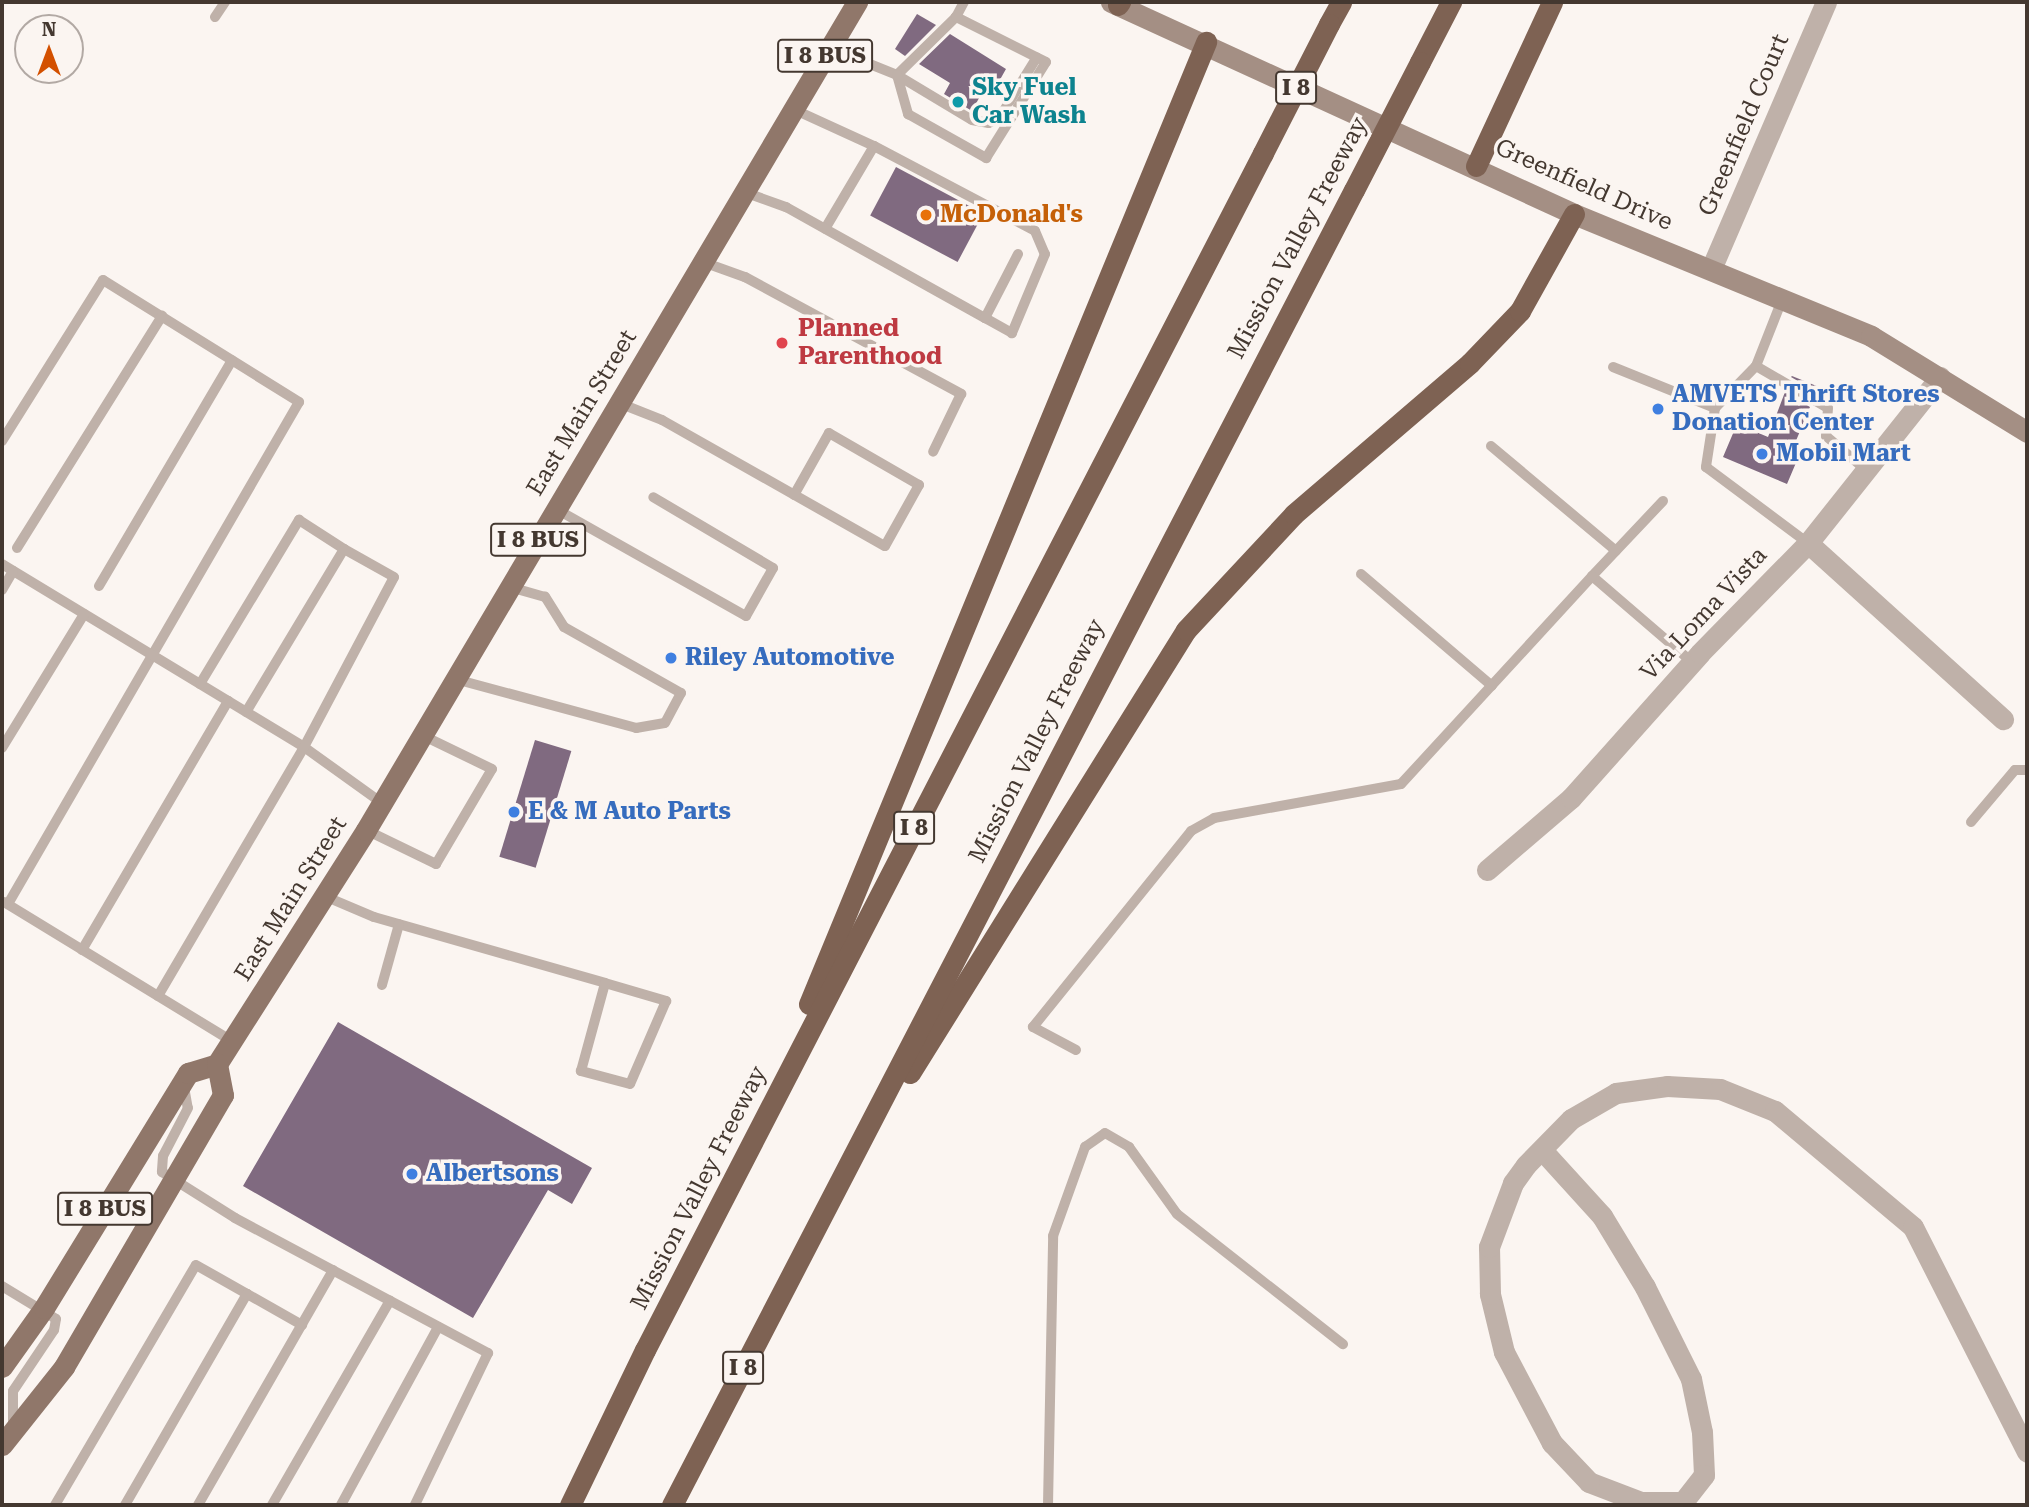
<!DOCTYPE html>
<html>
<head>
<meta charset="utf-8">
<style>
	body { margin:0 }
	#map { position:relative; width:2029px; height:1507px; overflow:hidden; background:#fbf5f1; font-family:"Roboto Serif",serif }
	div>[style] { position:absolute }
	.building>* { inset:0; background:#806a80; transform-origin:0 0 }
	.lane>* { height:10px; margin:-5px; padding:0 5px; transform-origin:5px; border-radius:5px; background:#bfb1a9 }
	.street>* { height:21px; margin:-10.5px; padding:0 10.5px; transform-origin:10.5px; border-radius:10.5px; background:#bfb1a9 }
	.secondary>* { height:21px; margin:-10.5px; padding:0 10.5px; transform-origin:10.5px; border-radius:10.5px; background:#a48f84 }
	.primary>* { height:21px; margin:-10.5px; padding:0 10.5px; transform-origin:10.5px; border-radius:10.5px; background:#90776a }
	.highway>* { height:21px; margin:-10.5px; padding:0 10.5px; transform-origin:10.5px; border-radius:10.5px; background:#7e6253 }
	.highway-bridge>* { height:21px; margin:-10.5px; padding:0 10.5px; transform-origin:10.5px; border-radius:10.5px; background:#7e6253 }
	.dots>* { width:19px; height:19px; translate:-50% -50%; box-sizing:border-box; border:4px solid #fbf5f1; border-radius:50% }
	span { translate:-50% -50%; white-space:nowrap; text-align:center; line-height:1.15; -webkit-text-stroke:7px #fbf5f1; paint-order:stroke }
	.shield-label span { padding:2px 5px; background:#fbf5f1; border:2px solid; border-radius:5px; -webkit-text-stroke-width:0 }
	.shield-label { font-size:23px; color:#443830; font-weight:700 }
	.culture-label { font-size:24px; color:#0d838f; font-weight:700 }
	.left { translate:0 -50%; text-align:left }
	.street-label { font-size:24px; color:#443830 }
	.food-label { font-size:24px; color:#c56008; font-weight:700 }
	.health-label { font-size:24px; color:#be3a42; font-weight:700 }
	.shop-label { font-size:24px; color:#366cbe; font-weight:700 }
	.frame { position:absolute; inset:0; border:4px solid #443830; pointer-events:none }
	.north { position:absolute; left:14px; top:14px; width:70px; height:70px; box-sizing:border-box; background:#fbf5f1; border:2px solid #b2a9a4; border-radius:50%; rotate:0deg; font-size:19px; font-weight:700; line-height:28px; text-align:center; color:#443830 }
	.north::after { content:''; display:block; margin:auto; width:24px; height:32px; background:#d35000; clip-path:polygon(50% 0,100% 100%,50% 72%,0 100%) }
</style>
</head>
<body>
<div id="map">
	<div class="building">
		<div style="clip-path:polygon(917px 14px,936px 25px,905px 56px,895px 49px)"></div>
		<div style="clip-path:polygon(950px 34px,1006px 69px,993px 92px,985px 87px,972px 111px,944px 94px,950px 83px,919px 64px)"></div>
		<div style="left:896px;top:167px;width:99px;height:55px;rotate:28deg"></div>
		<div style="clip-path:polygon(1792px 376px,1819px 387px,1817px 392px,1791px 377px)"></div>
		<div style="clip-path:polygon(1785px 392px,1810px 407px,1793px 448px,1801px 451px,1787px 484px,1723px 457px,1737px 424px,1768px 437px)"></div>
		<div style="left:535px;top:740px;width:38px;height:122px;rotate:17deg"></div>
		<div style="clip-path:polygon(338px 1022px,592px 1168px,572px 1204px,548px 1190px,473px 1318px,243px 1186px)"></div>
	</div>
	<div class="lane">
		<div style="left:215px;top:17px;width:18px;rotate:-56deg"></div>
		<div style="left:956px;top:17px;width:83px;rotate:135.5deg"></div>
		<div style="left:897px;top:75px;width:87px;rotate:31deg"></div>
		<div style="left:972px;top:120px;width:17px;rotate:10deg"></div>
		<div style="left:989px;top:123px;width:13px;rotate:-29deg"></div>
		<div style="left:1000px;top:117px;width:70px;rotate:-58.3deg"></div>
		<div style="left:830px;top:48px;width:72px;rotate:21.9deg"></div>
		<div style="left:897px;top:75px;width:41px;rotate:74.2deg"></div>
		<div style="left:908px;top:114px;width:90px;rotate:29.4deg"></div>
		<div style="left:986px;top:158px;width:113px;rotate:-58deg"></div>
		<div style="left:1046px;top:62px;width:101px;rotate:-153.4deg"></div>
		<div style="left:956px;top:17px;width:17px;rotate:-62deg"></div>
		<div style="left:793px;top:109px;width:89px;rotate:24.6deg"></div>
		<div style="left:874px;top:146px;width:96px;rotate:120.6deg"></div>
		<div style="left:874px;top:146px;width:182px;rotate:27.8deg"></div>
		<div style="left:1035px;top:231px;width:25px;rotate:67deg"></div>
		<div style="left:1045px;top:254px;width:86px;rotate:112.7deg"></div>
		<div style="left:1012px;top:333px;width:31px;rotate:-151deg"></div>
		<div style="left:744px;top:192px;width:45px;rotate:19.7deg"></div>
		<div style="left:786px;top:207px;width:228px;rotate:29.2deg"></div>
		<div style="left:985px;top:318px;width:72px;rotate:-62.7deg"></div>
		<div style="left:703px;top:262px;width:45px;rotate:19.7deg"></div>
		<div style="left:745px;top:277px;width:246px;rotate:28.4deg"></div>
		<div style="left:961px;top:394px;width:64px;rotate:115.8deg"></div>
		<div style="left:1756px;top:366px;width:71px;rotate:-68.5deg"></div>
		<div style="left:1613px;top:367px;width:110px;rotate:21.9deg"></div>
		<div style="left:1715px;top:408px;width:60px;rotate:98.7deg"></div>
		<div style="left:1706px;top:467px;width:127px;rotate:36.7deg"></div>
		<div style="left:619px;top:403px;width:46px;rotate:21.6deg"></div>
		<div style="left:662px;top:420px;width:256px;rotate:29.5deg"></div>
		<div style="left:885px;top:546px;width:70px;rotate:-60.9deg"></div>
		<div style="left:919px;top:485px;width:104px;rotate:-150deg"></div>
		<div style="left:829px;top:433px;width:71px;rotate:119.4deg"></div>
		<div style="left:1715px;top:408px;width:59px;rotate:-45.7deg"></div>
		<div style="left:1756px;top:366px;width:83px;rotate:30.3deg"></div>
		<div style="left:1828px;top:408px;width:28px;rotate:94deg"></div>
		<div style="left:1826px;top:436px;width:52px;rotate:40.4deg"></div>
		<div style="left:2px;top:441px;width:190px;rotate:-57.9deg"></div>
		<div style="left:103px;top:280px;width:231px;rotate:31.9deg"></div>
		<div style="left:299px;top:402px;width:580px;rotate:120.1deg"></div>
		<div style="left:1491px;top:446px;width:163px;rotate:40deg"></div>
		<div style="left:1663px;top:501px;width:103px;rotate:133.4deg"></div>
		<div style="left:1592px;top:576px;width:133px;rotate:40.7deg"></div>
		<div style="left:556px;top:509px;width:218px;rotate:29.4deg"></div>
		<div style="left:746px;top:616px;width:55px;rotate:-60.6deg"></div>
		<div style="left:773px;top:568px;width:139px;rotate:-149.4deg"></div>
		<div style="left:17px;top:548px;width:274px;rotate:-58deg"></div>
		<div style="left:2px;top:564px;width:353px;rotate:31.2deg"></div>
		<div style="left:304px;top:747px;width:96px;rotate:35.7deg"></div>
		<div style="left:1361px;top:574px;width:172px;rotate:40.5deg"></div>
		<div style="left:99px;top:586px;width:262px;rotate:-59.5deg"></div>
		<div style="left:2px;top:590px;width:22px;rotate:-60deg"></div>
		<div style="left:455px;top:679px;width:188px;rotate:15.1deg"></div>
		<div style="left:636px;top:728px;width:29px;rotate:-10deg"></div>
		<div style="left:665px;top:723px;width:34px;rotate:-62deg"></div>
		<div style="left:681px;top:693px;width:134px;rotate:-150.6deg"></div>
		<div style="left:564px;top:627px;width:36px;rotate:-122deg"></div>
		<div style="left:545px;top:597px;width:36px;rotate:-164deg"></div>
		<div style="left:200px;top:684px;width:192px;rotate:-58.9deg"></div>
		<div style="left:299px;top:520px;width:54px;rotate:32.8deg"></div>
		<div style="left:344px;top:549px;width:190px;rotate:121deg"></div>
		<div style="left:2px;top:748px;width:157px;rotate:-58.5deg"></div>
		<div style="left:1971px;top:822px;width:68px;rotate:-49.8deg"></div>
		<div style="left:2015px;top:770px;width:12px"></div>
		<div style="left:366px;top:830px;width:78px;rotate:25.9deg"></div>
		<div style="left:436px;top:864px;width:110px;rotate:-59.5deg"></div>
		<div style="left:492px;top:769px;width:78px;rotate:-154.1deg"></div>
		<div style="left:322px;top:895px;width:56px;rotate:22.9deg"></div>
		<div style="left:374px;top:917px;width:240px;rotate:15.9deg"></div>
		<div style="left:605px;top:983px;width:64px;rotate:16.4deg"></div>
		<div style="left:666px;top:1001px;width:90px;rotate:113.4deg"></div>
		<div style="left:630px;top:1084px;width:51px;rotate:-165.1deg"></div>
		<div style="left:581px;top:1071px;width:91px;rotate:-74.7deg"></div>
		<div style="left:4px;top:902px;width:267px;rotate:31.4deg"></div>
		<div style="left:82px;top:950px;width:289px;rotate:-59.6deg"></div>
		<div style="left:382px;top:985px;width:63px;rotate:-74.4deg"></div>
		<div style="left:158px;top:996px;width:289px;rotate:-59.6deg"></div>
		<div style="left:304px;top:747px;width:192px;rotate:-62.1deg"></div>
		<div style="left:394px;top:577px;width:57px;rotate:-150.8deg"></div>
		<div style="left:1076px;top:1050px;width:49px;rotate:-151.9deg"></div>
		<div style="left:1033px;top:1027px;width:252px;rotate:-51.1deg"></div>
		<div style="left:1191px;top:831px;width:26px;rotate:-29deg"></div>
		<div style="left:1214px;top:818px;width:190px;rotate:-10.3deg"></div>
		<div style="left:1401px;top:784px;width:282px;rotate:-47.4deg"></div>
		<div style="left:183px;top:1081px;width:27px;rotate:80deg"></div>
		<div style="left:188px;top:1108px;width:54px;rotate:117.5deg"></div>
		<div style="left:163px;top:1156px;width:16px;rotate:94deg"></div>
		<div style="left:162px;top:1172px;width:86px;rotate:32.2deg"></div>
		<div style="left:235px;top:1218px;width:287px;rotate:28.1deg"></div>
		<div style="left:488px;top:1353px;width:169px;rotate:115.7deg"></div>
		<div style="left:2px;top:1286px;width:63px;rotate:31.4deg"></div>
		<div style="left:56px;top:1319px;width:11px;rotate:100deg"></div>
		<div style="left:54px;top:1330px;width:73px;rotate:123.9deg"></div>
		<div style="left:13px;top:1391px;width:38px;rotate:90deg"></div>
		<div style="left:55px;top:1505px;width:278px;rotate:-59.6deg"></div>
		<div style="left:196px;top:1265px;width:122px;rotate:29.5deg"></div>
		<div style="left:125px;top:1505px;width:244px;rotate:-60deg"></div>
		<div style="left:198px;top:1505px;width:271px;rotate:-60.1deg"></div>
		<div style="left:272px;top:1505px;width:236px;rotate:-60deg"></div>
		<div style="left:341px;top:1505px;width:203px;rotate:-61.4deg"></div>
		<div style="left:1048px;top:1505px;width:269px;rotate:-88.9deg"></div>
		<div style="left:1053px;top:1236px;width:95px;rotate:-70.2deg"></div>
		<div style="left:1085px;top:1147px;width:24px;rotate:-35deg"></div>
		<div style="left:1105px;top:1133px;width:28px;rotate:30deg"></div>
		<div style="left:1129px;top:1147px;width:82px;rotate:54.4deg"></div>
		<div style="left:1177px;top:1214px;width:211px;rotate:38.1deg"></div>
	</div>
	<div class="street">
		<div style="left:1711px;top:269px;width:291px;rotate:-66.7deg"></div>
		<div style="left:1808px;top:543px;width:263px;rotate:42.1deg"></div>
		<div style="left:1487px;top:870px;width:111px;rotate:-40.6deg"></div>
		<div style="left:1571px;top:798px;width:194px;rotate:-48.3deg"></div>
		<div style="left:1700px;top:653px;width:154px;rotate:-45.5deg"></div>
		<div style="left:1808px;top:543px;width:212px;rotate:-51.5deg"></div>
		<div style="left:1542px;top:1150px;width:89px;rotate:47.7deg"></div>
		<div style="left:1602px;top:1216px;width:83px;rotate:58.8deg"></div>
		<div style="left:1645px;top:1287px;width:103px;rotate:63.4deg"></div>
		<div style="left:1691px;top:1379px;width:54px;rotate:78.3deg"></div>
		<div style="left:1702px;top:1432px;width:43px;rotate:87.3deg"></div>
		<div style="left:1704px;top:1475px;width:34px;rotate:128deg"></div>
		<div style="left:1683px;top:1502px;width:42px;rotate:180deg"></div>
		<div style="left:1641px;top:1502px;width:56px;rotate:-159deg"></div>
		<div style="left:1589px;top:1482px;width:54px;rotate:-133.5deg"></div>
		<div style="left:1552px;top:1443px;width:103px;rotate:-117.8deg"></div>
		<div style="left:1504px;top:1352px;width:60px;rotate:-103.6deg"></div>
		<div style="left:1490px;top:1294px;width:47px;rotate:-91.2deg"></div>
		<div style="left:1489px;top:1247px;width:68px;rotate:-69.4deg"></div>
		<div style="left:1513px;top:1183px;width:22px;rotate:-54deg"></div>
		<div style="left:1526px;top:1165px;width:64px;rotate:-45.6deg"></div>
		<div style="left:1571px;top:1119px;width:52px;rotate:-30deg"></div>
		<div style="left:1616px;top:1093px;width:51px;rotate:-7.8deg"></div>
		<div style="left:1667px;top:1086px;width:53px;rotate:3.2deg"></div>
		<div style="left:1720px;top:1089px;width:59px;rotate:21.8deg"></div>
		<div style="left:1775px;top:1111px;width:180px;rotate:40deg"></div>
		<div style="left:1913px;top:1227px;width:252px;rotate:63.1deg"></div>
	</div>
	<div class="secondary">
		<div style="left:1111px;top:2px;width:509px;rotate:24.6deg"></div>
		<div style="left:1574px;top:214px;width:321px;rotate:22.3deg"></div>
		<div style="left:1871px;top:336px;width:183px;rotate:31.6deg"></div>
	</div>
	<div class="primary">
		<div style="left:2px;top:1367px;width:72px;rotate:-54.6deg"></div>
		<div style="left:44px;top:1308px;width:276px;rotate:-58.5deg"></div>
		<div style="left:188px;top:1073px;width:30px;rotate:-17deg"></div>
		<div style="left:217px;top:1064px;width:277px;rotate:-57.5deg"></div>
		<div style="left:366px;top:830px;width:963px;rotate:-59.33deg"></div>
		<div style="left:2px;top:1445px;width:100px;rotate:-51.5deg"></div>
		<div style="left:64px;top:1367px;width:315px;rotate:-59.7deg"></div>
		<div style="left:223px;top:1095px;width:32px;rotate:-101deg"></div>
	</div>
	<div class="highway">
		<div style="left:1118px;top:5px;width:4px;rotate:-56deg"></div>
		<div style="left:1329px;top:24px;width:25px;rotate:-61deg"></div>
		<div style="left:1420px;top:62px;width:68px;rotate:-62.7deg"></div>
		<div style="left:1476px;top:166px;width:181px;rotate:-65.1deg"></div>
		<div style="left:809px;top:1004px;width:1041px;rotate:-67.57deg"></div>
		<div style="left:910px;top:1073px;width:522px;rotate:-58.08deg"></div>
		<div style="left:1186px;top:630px;width:158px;rotate:-47deg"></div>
		<div style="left:1294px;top:514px;width:232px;rotate:-40.6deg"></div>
		<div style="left:1470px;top:363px;width:72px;rotate:-46.1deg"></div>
		<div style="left:1520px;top:311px;width:111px;rotate:-60.9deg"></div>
		<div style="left:570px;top:1505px;width:172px;rotate:-64.2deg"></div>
		<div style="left:645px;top:1350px;width:1347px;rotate:-62.69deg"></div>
		<div style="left:672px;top:1505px;width:1481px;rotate:-62.59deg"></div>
	</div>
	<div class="highway-bridge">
		<div style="left:1263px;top:153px;width:145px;rotate:-62.9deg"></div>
		<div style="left:1354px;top:190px;width:144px;rotate:-62.7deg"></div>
	</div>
	<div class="dots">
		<div style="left:958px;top:102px;background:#0f9aa8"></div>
		<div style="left:926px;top:215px;background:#e8710a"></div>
		<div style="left:782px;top:343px;background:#e0444e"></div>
		<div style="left:1658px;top:409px;background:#3f7fe0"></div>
		<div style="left:1762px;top:454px;background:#3f7fe0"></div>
		<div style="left:671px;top:658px;background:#3f7fe0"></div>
		<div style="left:514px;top:812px;background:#3f7fe0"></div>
		<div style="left:412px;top:1174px;background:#3f7fe0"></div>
	</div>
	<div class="shield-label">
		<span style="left:825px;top:56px">I 8 BUS</span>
		<span style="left:1296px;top:88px">I 8</span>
		<span style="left:538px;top:540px">I 8 BUS</span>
		<span style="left:914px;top:828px">I 8</span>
		<span style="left:105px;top:1209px">I 8 BUS</span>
		<span style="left:743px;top:1368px">I 8</span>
	</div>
	<div class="culture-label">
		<span class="left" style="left:972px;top:102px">Sky Fuel<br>Car Wash</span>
	</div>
	<div class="street-label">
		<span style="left:1744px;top:125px;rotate:-67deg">Greenfield Court</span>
		<span style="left:1584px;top:185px;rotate:24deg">Greenfield Drive</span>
		<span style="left:1298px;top:238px;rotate:-62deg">Mission Valley Freeway</span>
		<span style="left:582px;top:413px;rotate:-59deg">East Main Street</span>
		<span style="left:1704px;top:614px;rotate:-47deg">Via Loma Vista</span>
		<span style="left:1037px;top:741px;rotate:-63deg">Mission Valley Freeway</span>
		<span style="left:291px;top:899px;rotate:-58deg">East Main Street</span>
		<span style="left:699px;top:1188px;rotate:-63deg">Mission Valley Freeway</span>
	</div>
	<div class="food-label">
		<span class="left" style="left:940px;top:215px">McDonald's</span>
	</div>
	<div class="health-label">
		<span class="left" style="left:798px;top:343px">Planned<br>Parenthood</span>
	</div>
	<div class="shop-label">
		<span class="left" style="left:1672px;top:409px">AMVETS Thrift Stores<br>Donation Center</span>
		<span class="left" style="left:1776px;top:454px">Mobil Mart</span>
		<span class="left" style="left:685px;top:658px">Riley Automotive</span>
		<span class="left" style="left:528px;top:812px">E &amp; M Auto Parts</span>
		<span class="left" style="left:426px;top:1174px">Albertsons</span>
	</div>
	<div class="frame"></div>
	<div class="north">N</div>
</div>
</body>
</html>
